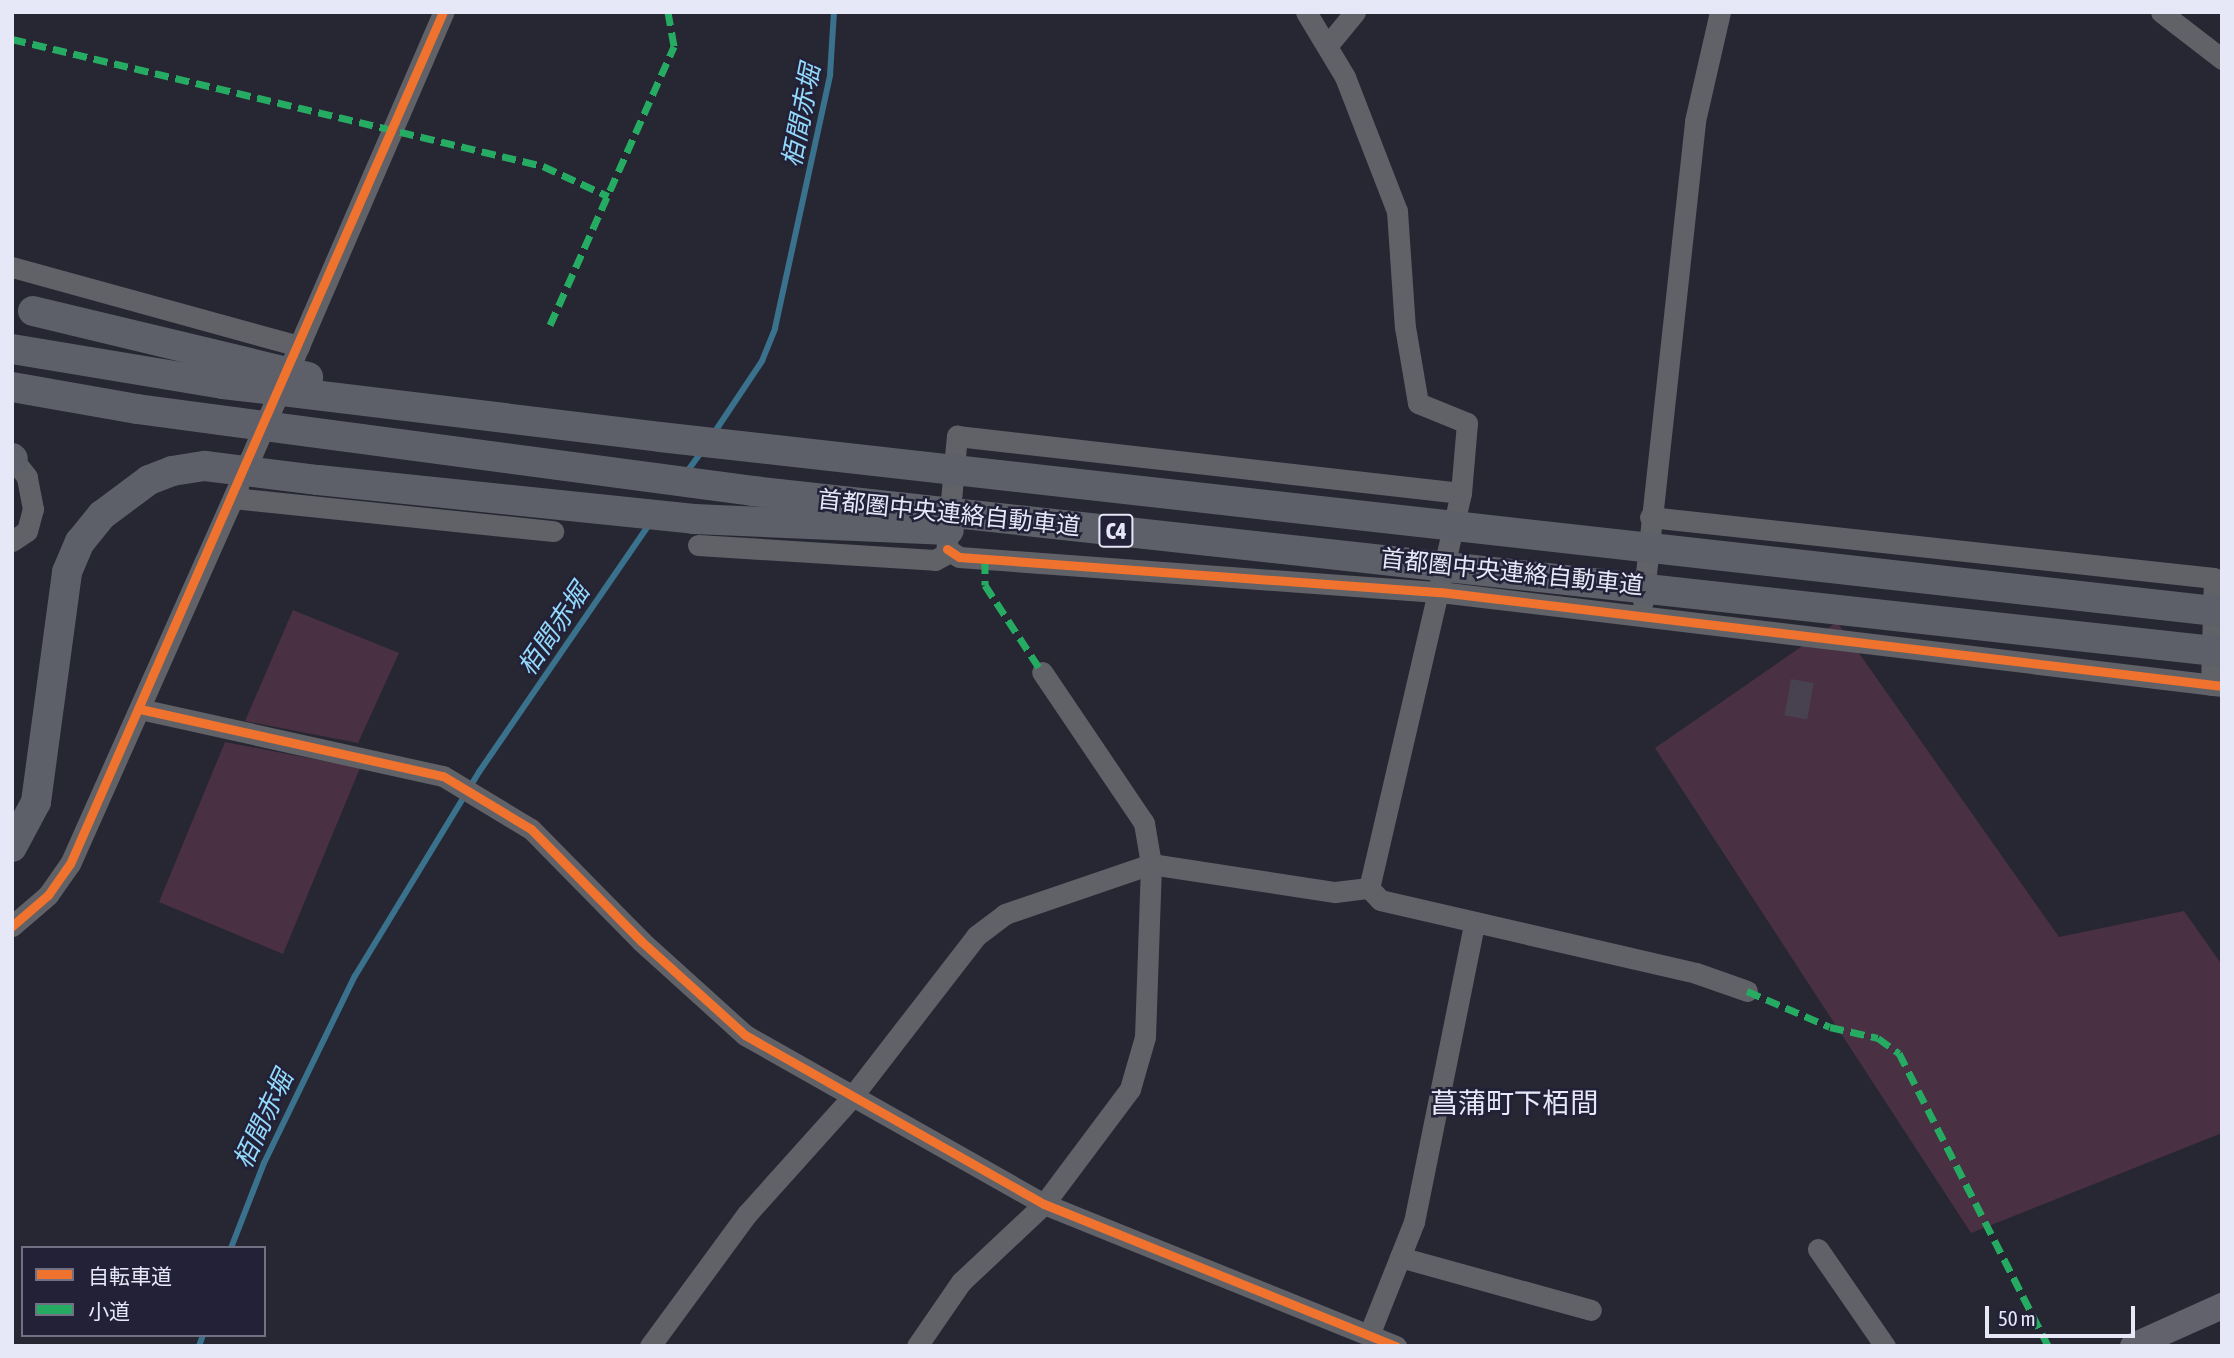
<!DOCTYPE html>
<html>
<head>
<meta charset="utf-8">
<style>
	body { margin:0 }
	#map { position:relative; width:2234px; height:1358px; overflow:hidden; background:#272633; font-family:"Asap Condensed","Noto Sans JP",sans-serif }
	div>[style] { position:absolute }
	.green>* { inset:0; background:#4a3043 }
	.stream>* { height:6px; margin:-3px; padding:0 3px; transform-origin:3px; border-radius:3px; background:#3a728d }
	.building>* { inset:0; background:#484250; transform-origin:0 0 }
	.minor>* { height:21px; margin:-10.5px; padding:0 10.5px; transform-origin:10.5px; border-radius:10.5px; background:#606267 }
	.major>* { height:26px; margin:-13px; padding:0 13px; transform-origin:13px; border-radius:13px; background:#61626b }
	.highway>* { height:30px; margin:-15px; padding:0 15px; transform-origin:15px; border-radius:15px; background:#5e6069 }
	.highway-bridge>* { height:30px; margin:-15px; padding:0 15px; transform-origin:15px; border-radius:15px; background:#5e6069 }
	.quiet>* { height:7px; margin-top:-3.5px; transform-origin:0; background:repeating-linear-gradient(90deg,#26ab63 0 14px,transparent 0 21px) }
	.cycleway>* { height:9px; margin:-4.5px; padding:0 4.5px; transform-origin:4.5px; border-radius:4.5px; background:#ef722f }
	span { translate:-50% -50%; white-space:nowrap; text-align:center; line-height:1.15; -webkit-text-stroke:5px #222138; paint-order:stroke }
	.shield-label span { padding:2px 5px; background:#222138; border:2px solid; border-radius:5px; -webkit-text-stroke-width:0 }
	.shield-label { font-size:23px; color:#e7e8f7; font-weight:700 }
	.street-label { font-size:24px; color:#e7e8f7 }
	.water-label { font-size:26px; color:#92d9fb; font-style:italic }
	.quarter-label { font-size:28px; color:#e7e8f7 }
	.frame { position:absolute; inset:0; border:14px solid #e7e8f7; pointer-events:none }
	.legend { position:absolute; left:21px; top:1246px; width:245px; height:91px; box-sizing:border-box; background:#222138; border:2px solid #717184; margin:0; padding:9px 12px; list-style:none; font-size:21px; color:#e7e8f7 }
	.legend li { display:flex; align-items:center; gap:14px; height:35px }
	.legend b { width:35px; border:2px solid #717184 }
	.scale { position:absolute; left:1985px; top:1306px; width:150px; height:32px; box-sizing:border-box; border:4px solid #e7e8f7; border-top:0; padding-left:9px; font-size:21px; line-height:24px; white-space:nowrap; color:#e7e8f7; -webkit-text-stroke:5px #222138; paint-order:stroke }
</style>
</head>
<body>
<div id="map">
	<div class="green">
		<div style="clip-path:polygon(293px 610px,399px 653px,358px 743px,245px 721px)"></div>
		<div style="clip-path:polygon(1837px 622px,2059px 937px,2184px 911px,2222px 965px,2222px 1133px,1971px 1233px,1655px 748px)"></div>
		<div style="clip-path:polygon(225px 742px,360px 768px,283px 954px,159px 902px)"></div>
	</div>
	<div class="stream">
		<div style="left:714px;top:433px;width:87px;rotate:-56.3deg"></div>
		<div style="left:762px;top:361px;width:35px;rotate:-68deg"></div>
		<div style="left:775px;top:328px;width:259px;rotate:-77.7deg"></div>
		<div style="left:830px;top:75px;width:63px;rotate:-86.4deg"></div>
		<div style="left:686px;top:473px;width:27px;rotate:-54deg"></div>
		<div style="left:231px;top:1248px;width:91px;rotate:-68.8deg"></div>
		<div style="left:264px;top:1163px;width:208px;rotate:-64.1deg"></div>
		<div style="left:355px;top:976px;width:239px;rotate:-58.7deg"></div>
		<div style="left:479px;top:772px;width:300px;rotate:-55.5deg"></div>
		<div style="left:199px;top:1346px;width:12px;rotate:-70deg"></div>
	</div>
	<div class="building">
		<div style="left:1791px;top:679px;width:23px;height:37px;rotate:10deg"></div>
	</div>
	<div class="minor">
		<div style="left:1306px;top:12px;width:76px;rotate:59deg"></div>
		<div style="left:1345px;top:77px;width:144px;rotate:68.8deg"></div>
		<div style="left:1397px;top:211px;width:116px;rotate:86.1deg"></div>
		<div style="left:1405px;top:327px;width:77px;rotate:80.3deg"></div>
		<div style="left:1418px;top:403px;width:53px;rotate:22.2deg"></div>
		<div style="left:1467px;top:423px;width:70px;rotate:94.9deg"></div>
		<div style="left:1461px;top:493px;width:406px;rotate:103.1deg"></div>
		<div style="left:2161px;top:12px;width:77px;rotate:37.6deg"></div>
		<div style="left:1327px;top:46px;width:44px;rotate:-50.5deg"></div>
		<div style="left:12px;top:267px;width:298px;rotate:15.4deg"></div>
		<div style="left:250px;top:459px;width:487px;rotate:-66.6deg"></div>
		<div style="left:233px;top:498px;width:322px;rotate:5.9deg"></div>
		<div style="left:1650px;top:517px;width:567px;rotate:6.17deg"></div>
		<div style="left:2214px;top:578px;width:107px;rotate:91.6deg"></div>
		<div style="left:12px;top:541px;width:18px;rotate:-34deg"></div>
		<div style="left:27px;top:531px;width:23px;rotate:-75deg"></div>
		<div style="left:33px;top:509px;width:33px;rotate:-101deg"></div>
		<div style="left:27px;top:477px;width:23px;rotate:-128deg"></div>
		<div style="left:698px;top:545px;width:237px;rotate:3.6deg"></div>
		<div style="left:935px;top:560px;width:13px;rotate:-29deg"></div>
		<div style="left:946px;top:554px;width:119px;rotate:-84.7deg"></div>
		<div style="left:957px;top:436px;width:507px;rotate:6.45deg"></div>
		<div style="left:947px;top:549px;width:14px;rotate:34deg"></div>
		<div style="left:959px;top:557px;width:482px;rotate:4.2deg"></div>
		<div style="left:1440px;top:592px;width:788px;rotate:6.85deg"></div>
		<div style="left:1643px;top:601px;width:483px;rotate:-83.8deg"></div>
		<div style="left:1695px;top:121px;width:112px;rotate:-77.1deg"></div>
		<div style="left:140px;top:709px;width:310px;rotate:12.5deg"></div>
		<div style="left:443px;top:776px;width:103px;rotate:31.1deg"></div>
		<div style="left:531px;top:829px;width:157px;rotate:45.5deg"></div>
		<div style="left:641px;top:941px;width:140px;rotate:42.1deg"></div>
		<div style="left:745px;top:1035px;width:343px;rotate:29.5deg"></div>
		<div style="left:1044px;top:1204px;width:380px;rotate:22deg"></div>
		<div style="left:1369px;top:888px;width:16px;rotate:47deg"></div>
		<div style="left:1380px;top:900px;width:324px;rotate:13deg"></div>
		<div style="left:1696px;top:973px;width:54px;rotate:19.4deg"></div>
		<div style="left:12px;top:926px;width:48px;rotate:-40.7deg"></div>
		<div style="left:48px;top:895px;width:38px;rotate:-55deg"></div>
		<div style="left:70px;top:864px;width:413px;rotate:-66deg"></div>
		<div style="left:1818px;top:1249px;width:118px;rotate:55.4deg"></div>
		<div style="left:1400px;top:1257px;width:198px;rotate:15.5deg"></div>
		<div style="left:1369px;top:1335px;width:122px;rotate:-68.3deg"></div>
		<div style="left:1414px;top:1222px;width:304px;rotate:-78.6deg"></div>
		<div style="left:650px;top:1346px;width:164px;rotate:-53.7deg"></div>
		<div style="left:747px;top:1214px;width:156px;rotate:-48.1deg"></div>
		<div style="left:851px;top:1098px;width:205px;rotate:-52.3deg"></div>
		<div style="left:976px;top:936px;width:36px;rotate:-37deg"></div>
		<div style="left:1005px;top:914px;width:154px;rotate:-18.9deg"></div>
		<div style="left:1151px;top:864px;width:186px;rotate:8.7deg"></div>
		<div style="left:1335px;top:892px;width:34px;rotate:-7deg"></div>
		<div style="left:917px;top:1346px;width:78px;rotate:-55.5deg"></div>
		<div style="left:961px;top:1282px;width:114px;rotate:-43.2deg"></div>
		<div style="left:1044px;top:1204px;width:144px;rotate:-53.2deg"></div>
		<div style="left:1130px;top:1089px;width:54px;rotate:-73.9deg"></div>
		<div style="left:1145px;top:1037px;width:173px;rotate:-88deg"></div>
		<div style="left:1151px;top:864px;width:42px;rotate:-99.7deg"></div>
		<div style="left:1144px;top:823px;width:182px;rotate:-124deg"></div>
	</div>
	<div class="major">
		<div style="left:2133px;top:1346px;width:98px;rotate:-24.2deg"></div>
	</div>
	<div class="highway">
		<div style="left:12px;top:458px;width:1px;rotate:45deg"></div>
		<div style="left:12px;top:847px;width:51px;rotate:-61.9deg"></div>
		<div style="left:36px;top:802px;width:232px;rotate:-82.3deg"></div>
		<div style="left:67px;top:572px;width:33px;rotate:-67deg"></div>
		<div style="left:80px;top:542px;width:35px;rotate:-51deg"></div>
		<div style="left:102px;top:515px;width:59px;rotate:-36.7deg"></div>
		<div style="left:149px;top:480px;width:25px;rotate:-21deg"></div>
		<div style="left:172px;top:471px;width:33px;rotate:-9deg"></div>
		<div style="left:205px;top:466px;width:114px;rotate:7.1deg"></div>
	</div>
	<div class="highway-bridge">
		<div style="left:33px;top:311px;width:283px;rotate:13.5deg"></div>
		<div style="left:12px;top:349px;width:214px;rotate:9.4deg"></div>
		<div style="left:223px;top:384px;width:440px;rotate:6.9deg"></div>
		<div style="left:660px;top:437px;width:1572px;rotate:6.39deg"></div>
		<div style="left:12px;top:387px;width:127px;rotate:10deg"></div>
		<div style="left:137px;top:409px;width:621px;rotate:7.58deg"></div>
		<div style="left:753px;top:491px;width:1478px;rotate:6.25deg"></div>
		<div style="left:318px;top:480px;width:378px;rotate:5.9deg"></div>
		<div style="left:694px;top:519px;width:255px;rotate:2.5deg"></div>
	</div>
	<div class="quiet">
		<div style="left:12px;top:39px;width:546px;rotate:13.45deg"></div>
		<div style="left:543px;top:166px;width:72px;rotate:24.8deg"></div>
		<div style="left:550px;top:325px;width:305px;rotate:-66deg"></div>
		<div style="left:674px;top:46px;width:35px;rotate:-100deg"></div>
		<div style="left:985px;top:560px;width:25px;rotate:90deg"></div>
		<div style="left:985px;top:585px;width:104px;rotate:56.8deg"></div>
		<div style="left:1747px;top:991px;width:90px;rotate:23.4deg"></div>
		<div style="left:1830px;top:1027px;width:49px;rotate:12.9deg"></div>
		<div style="left:1878px;top:1038px;width:26px;rotate:36deg"></div>
		<div style="left:1899px;top:1053px;width:329px;rotate:63deg"></div>
	</div>
	<div class="cycleway">
		<div style="left:947px;top:549px;width:14px;rotate:34deg"></div>
		<div style="left:959px;top:557px;width:482px;rotate:4.2deg"></div>
		<div style="left:1440px;top:592px;width:788px;rotate:6.85deg"></div>
		<div style="left:140px;top:709px;width:310px;rotate:12.5deg"></div>
		<div style="left:443px;top:776px;width:103px;rotate:31.1deg"></div>
		<div style="left:531px;top:829px;width:157px;rotate:45.5deg"></div>
		<div style="left:641px;top:941px;width:140px;rotate:42.1deg"></div>
		<div style="left:745px;top:1035px;width:343px;rotate:29.5deg"></div>
		<div style="left:1044px;top:1204px;width:380px;rotate:22deg"></div>
		<div style="left:12px;top:926px;width:48px;rotate:-40.7deg"></div>
		<div style="left:48px;top:895px;width:38px;rotate:-55deg"></div>
		<div style="left:70px;top:864px;width:930px;rotate:-66.36deg"></div>
	</div>
	<div class="shield-label">
		<span style="left:1116px;top:531px">C4</span>
	</div>
	<div class="street-label">
		<span style="left:949px;top:513px;rotate:6deg">首都圏中央連絡自動車道</span>
		<span style="left:1512px;top:572px;rotate:6deg">首都圏中央連絡自動車道</span>
	</div>
	<div class="water-label">
		<span style="left:802px;top:116px;rotate:-79deg">栢間赤堀</span>
		<span style="left:554px;top:630px;rotate:-56deg">栢間赤堀</span>
		<span style="left:264px;top:1120px;rotate:-65deg">栢間赤堀</span>
	</div>
	<div class="quarter-label">
		<span style="left:1514px;top:1103px">菖蒲町下栢間</span>
	</div>
	<div class="frame"></div>
	<ul class="legend">
	<li><b style="height:9px;background:#ef722f"></b>自転車道</li>
	<li><b style="height:9px;background:#26ab63"></b>小道</li>
	</ul>
	<div class="scale">50 m</div>
</div>
</body>
</html>
